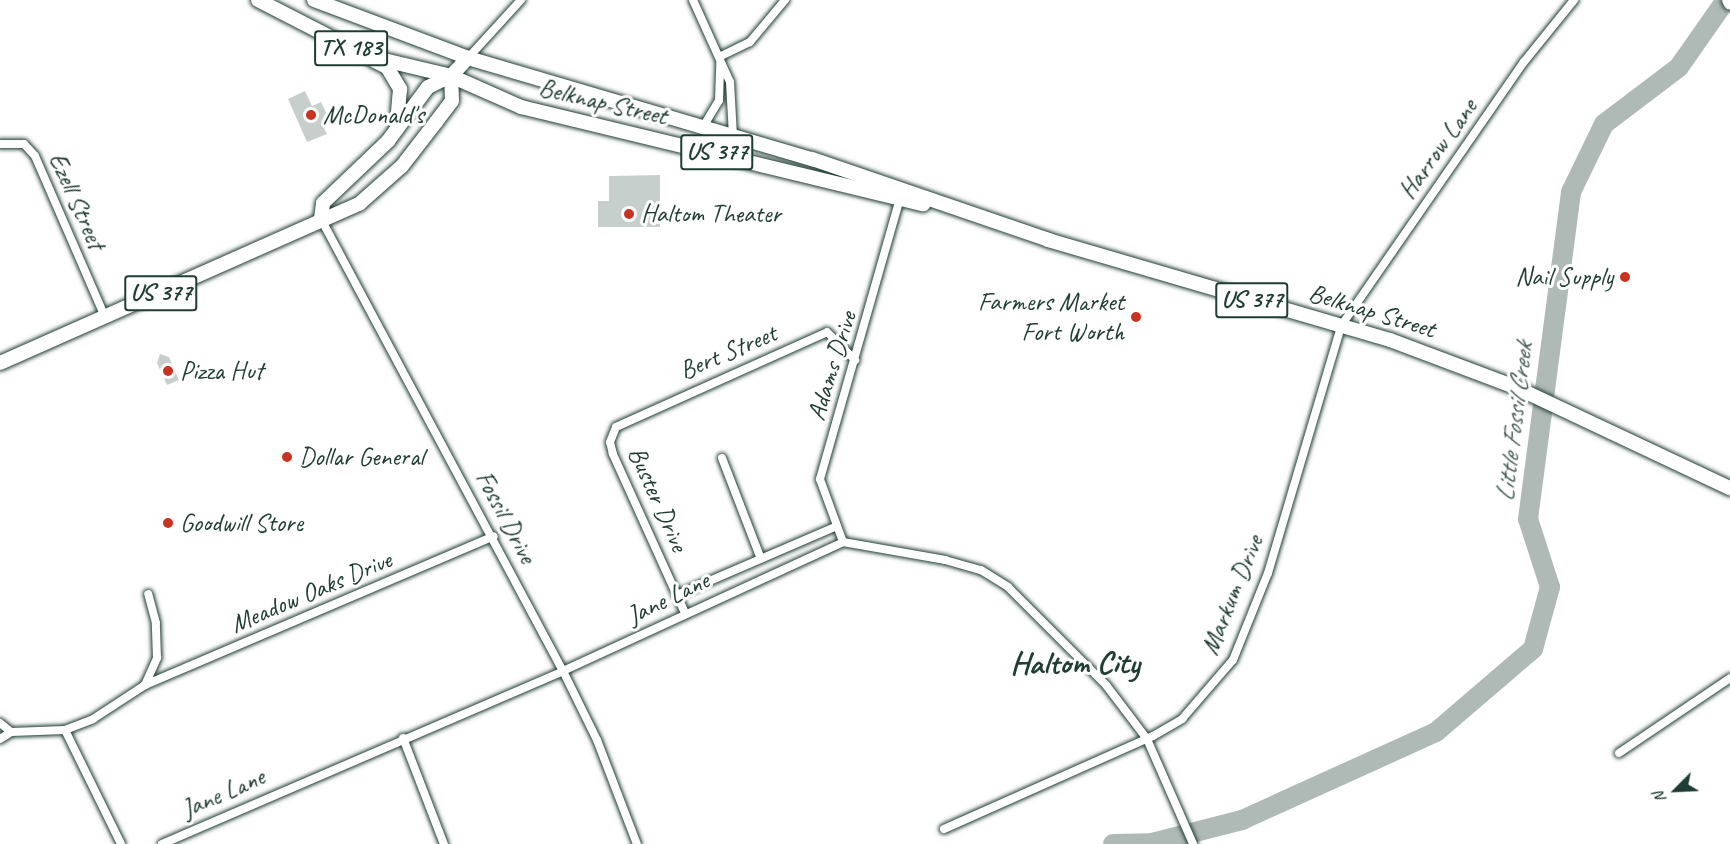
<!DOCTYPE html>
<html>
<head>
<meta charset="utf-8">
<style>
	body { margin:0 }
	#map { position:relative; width:1730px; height:844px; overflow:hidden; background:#fff; font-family:Caveat,sans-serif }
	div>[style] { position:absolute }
	.river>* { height:20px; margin:-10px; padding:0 10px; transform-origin:10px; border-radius:10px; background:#afbab7 }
	.building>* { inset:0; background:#c7cfcc }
	.roads { filter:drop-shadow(0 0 2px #1f3d34) drop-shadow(0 0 2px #1f3d34) }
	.minor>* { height:8px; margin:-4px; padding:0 4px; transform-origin:4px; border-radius:4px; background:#fff }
	.secondary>* { height:12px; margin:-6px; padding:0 6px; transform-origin:6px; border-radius:6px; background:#fff }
	.primary>* { height:14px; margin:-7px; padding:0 7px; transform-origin:7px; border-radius:7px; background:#fff }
	.dots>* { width:16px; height:16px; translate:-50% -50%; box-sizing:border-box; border:3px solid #fff; border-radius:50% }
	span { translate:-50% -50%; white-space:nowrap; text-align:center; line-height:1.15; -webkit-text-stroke:6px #fff; paint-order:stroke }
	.shield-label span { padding:2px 4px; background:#fff; border:2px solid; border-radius:4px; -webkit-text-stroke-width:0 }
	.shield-label { font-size:24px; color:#1f3d34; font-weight:700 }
	.street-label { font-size:26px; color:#1f3d34 }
	.poi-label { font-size:26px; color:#1f3d34 }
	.left { translate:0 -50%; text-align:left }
	.right { translate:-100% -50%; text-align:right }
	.water-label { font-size:27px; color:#4a625b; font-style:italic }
	.district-label { font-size:32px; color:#1f3d34; font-weight:700 }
	.north { position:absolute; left:1646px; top:760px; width:60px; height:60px; -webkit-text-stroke:4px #fff; paint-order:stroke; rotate:246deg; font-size:16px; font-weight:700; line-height:24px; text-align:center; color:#1f3d34 }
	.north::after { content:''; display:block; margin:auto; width:21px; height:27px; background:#1f3d34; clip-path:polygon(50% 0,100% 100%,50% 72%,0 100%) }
</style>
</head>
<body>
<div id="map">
	<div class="river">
		<div style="left:1113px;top:844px;width:39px;rotate:-1deg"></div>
		<div style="left:1152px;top:843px;width:93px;rotate:-14.3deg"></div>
		<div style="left:1242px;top:820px;width:213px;rotate:-24.4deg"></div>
		<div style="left:1436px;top:732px;width:128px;rotate:-40.6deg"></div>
		<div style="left:1533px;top:649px;width:64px;rotate:-74.7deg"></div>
		<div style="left:1550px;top:587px;width:71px;rotate:-107.9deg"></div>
		<div style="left:1528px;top:519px;width:330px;rotate:-82.5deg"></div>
		<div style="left:1571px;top:192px;width:76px;rotate:-64.1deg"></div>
		<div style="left:1604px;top:124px;width:94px;rotate:-37.2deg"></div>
		<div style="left:1679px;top:67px;width:82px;rotate:-55deg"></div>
	</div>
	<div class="building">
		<div style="clip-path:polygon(305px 91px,312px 106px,321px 102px,331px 123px,323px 126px,327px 134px,307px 142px,288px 99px)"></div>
		<div style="clip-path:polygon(660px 175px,660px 227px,598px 227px,598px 201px,609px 201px,609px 176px)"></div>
		<div style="clip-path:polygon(160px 354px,169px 357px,179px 380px,167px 385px,157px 363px)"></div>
	</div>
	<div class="roads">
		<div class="minor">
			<div style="left:693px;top:0;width:90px;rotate:65.7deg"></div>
			<div style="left:730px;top:82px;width:53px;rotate:86.8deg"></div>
			<div style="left:719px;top:57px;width:34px;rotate:-26deg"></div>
			<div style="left:750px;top:42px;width:55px;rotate:-50.2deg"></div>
			<div style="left:468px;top:58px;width:79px;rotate:-47.6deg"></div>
			<div style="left:703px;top:127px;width:31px;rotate:-59deg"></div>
			<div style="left:719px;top:100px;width:37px;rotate:-88deg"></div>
			<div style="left:0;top:144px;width:24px"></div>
			<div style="left:24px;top:144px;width:16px;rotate:47deg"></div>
			<div style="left:35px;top:156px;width:176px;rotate:66.5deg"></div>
			<div style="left:321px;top:219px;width:513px;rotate:61.84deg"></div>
			<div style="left:563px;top:671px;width:77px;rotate:63.8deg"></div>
			<div style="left:597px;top:740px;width:111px;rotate:69deg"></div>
			<div style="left:722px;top:458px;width:108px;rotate:68.9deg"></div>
			<div style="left:843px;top:542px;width:67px;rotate:-110.1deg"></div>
			<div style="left:820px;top:479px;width:291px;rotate:-74.1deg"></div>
			<div style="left:677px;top:595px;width:174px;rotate:-23.3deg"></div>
			<div style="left:685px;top:613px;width:175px;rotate:-114.4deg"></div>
			<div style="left:613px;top:454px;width:12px;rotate:-104deg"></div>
			<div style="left:610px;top:442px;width:16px;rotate:-68deg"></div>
			<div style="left:616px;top:427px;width:231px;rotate:-24.2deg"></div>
			<div style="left:827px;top:332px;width:40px;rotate:45deg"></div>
			<div style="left:145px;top:685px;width:30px;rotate:-66deg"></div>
			<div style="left:157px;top:658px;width:35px;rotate:-92deg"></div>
			<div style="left:156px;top:623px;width:30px;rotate:-105deg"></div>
			<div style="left:0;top:723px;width:14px;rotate:39deg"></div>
			<div style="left:65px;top:730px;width:127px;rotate:63.8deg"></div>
			<div style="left:403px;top:738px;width:114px;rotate:68.9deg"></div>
			<div style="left:0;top:739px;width:13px;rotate:-32deg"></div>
			<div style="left:11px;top:732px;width:54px;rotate:-2.1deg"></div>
			<div style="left:65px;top:730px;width:30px;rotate:-21deg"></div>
			<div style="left:93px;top:719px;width:62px;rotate:-33.2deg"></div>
			<div style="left:145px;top:685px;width:379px;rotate:-23.1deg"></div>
			<div style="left:1619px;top:753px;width:134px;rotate:-34deg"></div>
			<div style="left:944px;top:829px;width:229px;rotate:-24deg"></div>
			<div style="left:1153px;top:736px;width:34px;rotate:-30deg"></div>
			<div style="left:1182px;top:719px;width:78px;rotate:-49.2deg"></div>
			<div style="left:1233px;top:660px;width:94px;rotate:-68.1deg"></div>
			<div style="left:1268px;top:573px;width:258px;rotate:-73.5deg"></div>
			<div style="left:1341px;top:326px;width:321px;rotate:-55.3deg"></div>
			<div style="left:1524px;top:62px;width:80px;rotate:-51.1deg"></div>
			<div style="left:162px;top:844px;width:437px;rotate:-23.3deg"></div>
			<div style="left:563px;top:671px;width:308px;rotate:-24.7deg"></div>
			<div style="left:843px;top:542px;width:104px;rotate:10deg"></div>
			<div style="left:945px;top:560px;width:37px;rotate:16deg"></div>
			<div style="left:981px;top:570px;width:32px;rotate:32deg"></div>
			<div style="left:1008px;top:587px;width:139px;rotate:45deg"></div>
			<div style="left:1106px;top:685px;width:68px;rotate:52.8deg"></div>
			<div style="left:1147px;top:739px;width:115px;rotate:66.3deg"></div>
		</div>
		<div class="secondary">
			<div style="left:1728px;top:0;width:4px;rotate:63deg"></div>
		</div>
		<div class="primary">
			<div style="left:258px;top:0;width:123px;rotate:27.2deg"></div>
			<div style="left:367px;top:56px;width:86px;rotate:13.4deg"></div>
			<div style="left:451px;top:76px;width:77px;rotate:23.9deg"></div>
			<div style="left:521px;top:107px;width:414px;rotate:13.6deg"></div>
			<div style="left:314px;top:0;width:165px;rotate:20.6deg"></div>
			<div style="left:468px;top:58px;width:359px;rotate:16.4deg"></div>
			<div style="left:812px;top:159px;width:250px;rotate:18.9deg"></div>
			<div style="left:1048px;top:240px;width:356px;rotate:16.3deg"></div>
			<div style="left:1390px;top:340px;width:134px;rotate:20.6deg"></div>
			<div style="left:1515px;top:387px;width:238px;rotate:25.2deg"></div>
			<div style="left:373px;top:60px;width:16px;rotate:27deg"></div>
			<div style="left:387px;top:67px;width:26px;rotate:59deg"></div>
			<div style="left:400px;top:89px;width:36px;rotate:95deg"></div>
			<div style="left:321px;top:218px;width:15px;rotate:-82deg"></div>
			<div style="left:323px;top:203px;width:90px;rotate:-43.6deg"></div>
			<div style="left:388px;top:141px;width:67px;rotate:-53.5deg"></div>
			<div style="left:428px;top:87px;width:25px;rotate:-26deg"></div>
			<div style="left:451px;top:76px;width:25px;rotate:-47deg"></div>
			<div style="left:0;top:363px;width:393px;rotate:-23.9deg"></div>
			<div style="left:359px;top:204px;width:57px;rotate:-41.5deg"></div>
			<div style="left:402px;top:166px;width:56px;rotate:-52.3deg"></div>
			<div style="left:436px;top:122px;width:26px;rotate:-53deg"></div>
			<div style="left:452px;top:101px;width:25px;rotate:-92deg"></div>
		</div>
	</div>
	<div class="dots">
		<div style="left:311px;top:115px;background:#c8321e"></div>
		<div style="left:629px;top:214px;background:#c8321e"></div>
		<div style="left:1625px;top:277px;background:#c8321e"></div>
		<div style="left:1136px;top:317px;background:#c8321e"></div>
		<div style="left:168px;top:371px;background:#c8321e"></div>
		<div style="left:287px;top:457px;background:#c8321e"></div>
		<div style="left:168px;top:523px;background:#c8321e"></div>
	</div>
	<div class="shield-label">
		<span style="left:351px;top:48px">TX 183</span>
		<span style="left:717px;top:152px">US 377</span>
		<span style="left:161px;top:293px">US 377</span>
		<span style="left:1252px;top:300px">US 377</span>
	</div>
	<div class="street-label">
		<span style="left:603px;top:102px;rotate:13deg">Belknap Street</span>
		<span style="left:1438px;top:149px;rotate:-55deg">Harrow Lane</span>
		<span style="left:77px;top:201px;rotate:66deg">Ezell Street</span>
		<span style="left:1372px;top:311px;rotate:17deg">Belknap Street</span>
		<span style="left:728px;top:352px;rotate:-23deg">Bert Street</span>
		<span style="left:832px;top:366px;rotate:-73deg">Adams Drive</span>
		<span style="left:658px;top:499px;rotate:66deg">Buster Drive</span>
		<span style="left:506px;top:517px;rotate:62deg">Fossil Drive</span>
		<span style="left:311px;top:592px;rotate:-23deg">Meadow Oaks Drive</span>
		<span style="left:1232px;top:595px;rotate:-68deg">Markum Drive</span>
		<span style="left:668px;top:598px;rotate:-26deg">Jane Lane</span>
		<span style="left:223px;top:793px;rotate:-24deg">Jane Lane</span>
	</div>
	<div class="poi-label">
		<span class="left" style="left:323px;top:115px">McDonald's</span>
		<span class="left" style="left:641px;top:214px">Haltom Theater</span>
		<span class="right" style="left:1613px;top:277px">Nail Supply</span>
		<span class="right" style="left:1124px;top:317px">Farmers Market<br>Fort Worth</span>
		<span class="left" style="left:180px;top:371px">Pizza Hut</span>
		<span class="left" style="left:299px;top:457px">Dollar General</span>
		<span class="left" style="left:180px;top:523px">Goodwill Store</span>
	</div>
	<div class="water-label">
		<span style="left:1514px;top:422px;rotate:-83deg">Little Fossil Creek</span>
	</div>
	<div class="district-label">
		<span style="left:1075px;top:663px">Haltom City</span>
	</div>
	<div class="north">N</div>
</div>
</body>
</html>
